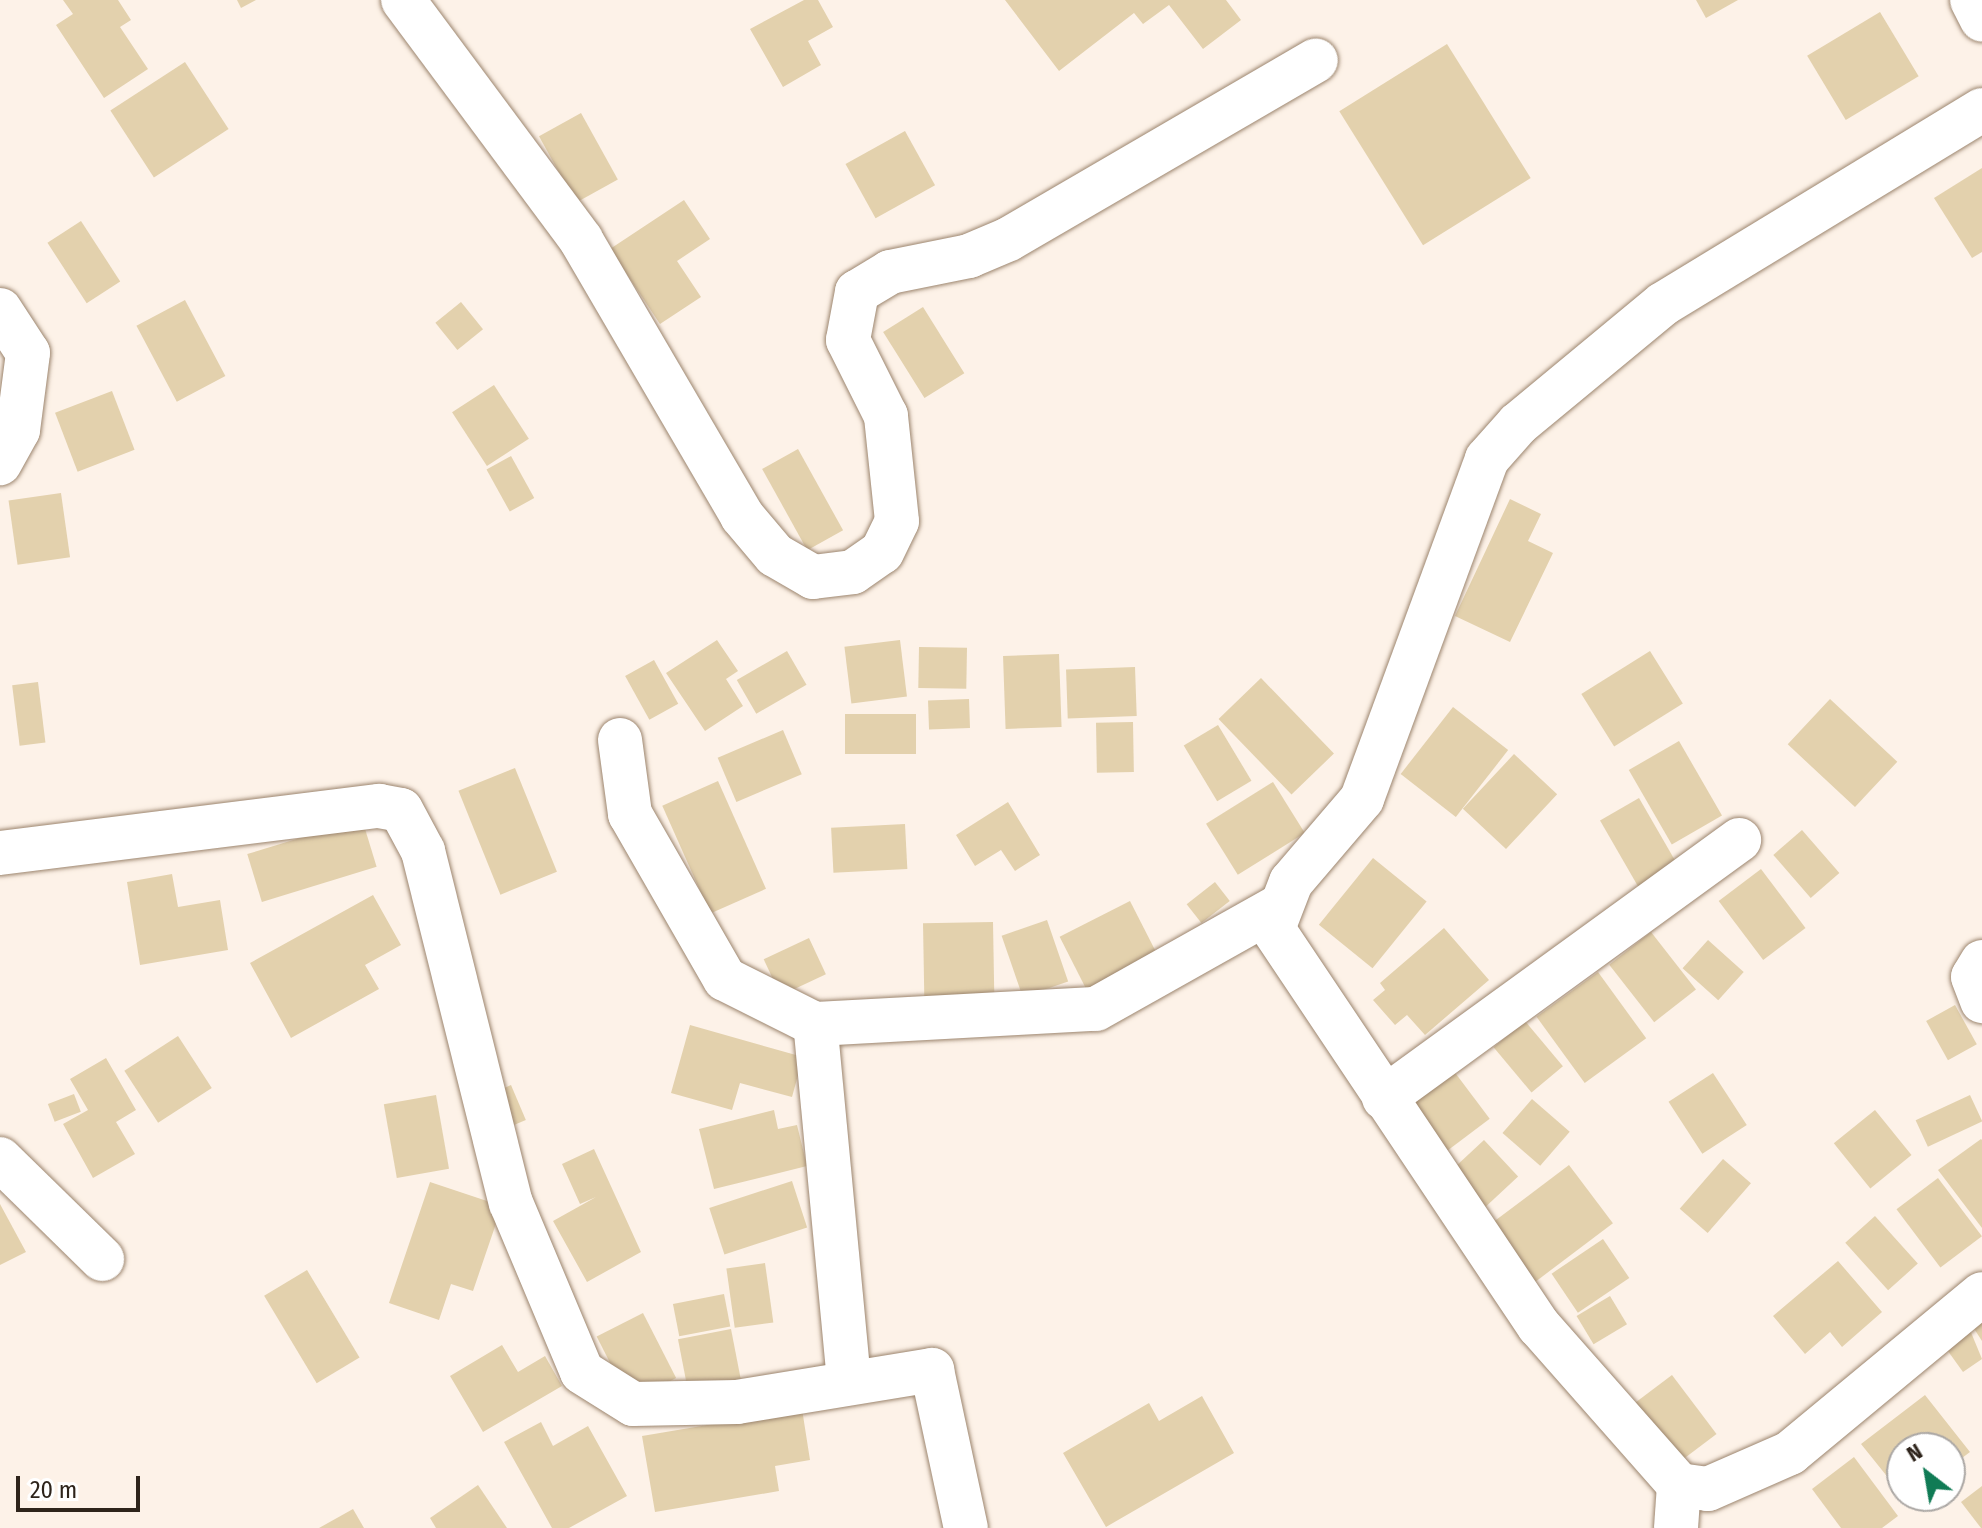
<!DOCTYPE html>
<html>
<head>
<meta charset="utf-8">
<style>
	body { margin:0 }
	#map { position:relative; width:1982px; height:1528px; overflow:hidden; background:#fdf2e8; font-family:"Fira Sans Condensed",sans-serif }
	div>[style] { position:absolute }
	.building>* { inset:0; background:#e3d1ad; transform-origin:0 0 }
	.roads { filter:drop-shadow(0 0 2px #9c856e) drop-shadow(0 0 2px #9c856e) }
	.street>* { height:44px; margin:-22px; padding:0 22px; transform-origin:22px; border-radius:22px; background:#fff }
	.secondary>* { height:44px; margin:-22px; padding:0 22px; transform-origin:22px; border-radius:22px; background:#fff }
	span { translate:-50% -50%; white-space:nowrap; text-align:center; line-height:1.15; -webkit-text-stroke:7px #fff; paint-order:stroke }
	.north { position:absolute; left:1886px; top:1432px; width:80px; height:80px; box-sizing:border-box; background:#fff; border:2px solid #aba7a4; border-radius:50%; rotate:329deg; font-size:22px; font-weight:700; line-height:32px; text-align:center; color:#2e241b }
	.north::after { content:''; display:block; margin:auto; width:28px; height:36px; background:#107b55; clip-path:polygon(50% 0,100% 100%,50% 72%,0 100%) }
	.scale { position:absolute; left:16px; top:1476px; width:124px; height:36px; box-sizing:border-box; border:4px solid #2e241b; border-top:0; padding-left:10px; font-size:24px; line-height:28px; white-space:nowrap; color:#2e241b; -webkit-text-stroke:6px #fff; paint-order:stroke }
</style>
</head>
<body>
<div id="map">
	<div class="building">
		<div style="clip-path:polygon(63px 0,118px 0,131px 20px,120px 27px,148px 69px,104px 98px,56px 25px,73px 14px)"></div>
		<div style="clip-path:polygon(237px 0,256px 0,241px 8px)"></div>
		<div style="clip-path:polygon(804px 0,818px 0,833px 27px,808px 41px,821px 65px,783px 87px,750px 29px)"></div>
		<div style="clip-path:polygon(1005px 0,1226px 0,1241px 20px,1203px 49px,1169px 5px,1143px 24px,1134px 13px,1059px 71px)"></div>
		<div style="clip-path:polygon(1696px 0,1738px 0,1706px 18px)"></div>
		<div style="left:1880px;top:12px;width:75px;height:85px;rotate:59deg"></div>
		<div style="left:1447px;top:44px;width:158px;height:127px;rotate:58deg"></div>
		<div style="left:185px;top:62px;width:80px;height:89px;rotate:57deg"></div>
		<div style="left:581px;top:113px;width:76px;height:48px;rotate:61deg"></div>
		<div style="left:905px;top:131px;width:62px;height:68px;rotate:61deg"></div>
		<div style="clip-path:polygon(1982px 168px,1982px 252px,1972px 258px,1934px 198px)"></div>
		<div style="clip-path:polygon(684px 200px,710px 239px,677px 261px,701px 297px,660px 324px,610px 249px)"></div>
		<div style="left:81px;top:221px;width:72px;height:40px;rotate:57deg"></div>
		<div style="left:185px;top:300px;width:86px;height:55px;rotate:62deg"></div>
		<div style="left:461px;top:302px;width:35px;height:33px;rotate:51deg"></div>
		<div style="left:923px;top:307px;width:78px;height:47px;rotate:58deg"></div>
		<div style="left:494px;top:385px;width:64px;height:50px;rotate:57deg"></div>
		<div style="left:112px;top:391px;width:63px;height:61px;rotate:69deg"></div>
		<div style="left:798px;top:449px;width:93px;height:41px;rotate:61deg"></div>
		<div style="left:511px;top:456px;width:48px;height:28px;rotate:61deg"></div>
		<div style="left:61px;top:493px;width:65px;height:53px;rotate:82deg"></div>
		<div style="clip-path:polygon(1510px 499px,1541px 514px,1528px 541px,1553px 553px,1510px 642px,1455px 616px)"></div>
		<div style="clip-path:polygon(717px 640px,738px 671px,726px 679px,743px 706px,705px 731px,666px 673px)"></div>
		<div style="left:900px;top:640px;width:57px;height:56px;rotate:83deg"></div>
		<div style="left:919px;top:647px;width:48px;height:41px;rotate:1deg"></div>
		<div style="left:787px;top:651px;width:39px;height:58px;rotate:60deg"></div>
		<div style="left:1650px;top:651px;width:62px;height:81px;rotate:58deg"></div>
		<div style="left:1059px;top:654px;width:73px;height:56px;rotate:88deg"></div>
		<div style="left:654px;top:660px;width:50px;height:33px;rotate:61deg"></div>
		<div style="left:1135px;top:667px;width:49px;height:69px;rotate:88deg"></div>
		<div style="left:1261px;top:678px;width:105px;height:59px;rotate:46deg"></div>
		<div style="left:38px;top:682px;width:61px;height:26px;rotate:83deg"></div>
		<div style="left:969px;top:699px;width:29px;height:41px;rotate:88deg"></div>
		<div style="left:1830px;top:699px;width:92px;height:62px;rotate:43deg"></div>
		<div style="left:1453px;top:707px;width:70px;height:85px;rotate:38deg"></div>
		<div style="left:916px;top:714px;width:40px;height:71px;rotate:90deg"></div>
		<div style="left:1133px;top:722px;width:50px;height:37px;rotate:89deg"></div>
		<div style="left:1218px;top:725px;width:65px;height:40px;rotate:59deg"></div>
		<div style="left:783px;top:730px;width:48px;height:71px;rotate:67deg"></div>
		<div style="left:1679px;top:741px;width:86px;height:58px;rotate:60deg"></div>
		<div style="left:1514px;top:754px;width:59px;height:75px;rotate:43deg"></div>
		<div style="left:515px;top:768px;width:112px;height:61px;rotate:68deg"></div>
		<div style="left:718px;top:781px;width:118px;height:61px;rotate:66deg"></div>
		<div style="left:1273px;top:782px;width:60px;height:79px;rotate:58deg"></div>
		<div style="left:1639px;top:798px;width:77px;height:45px;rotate:60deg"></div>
		<div style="clip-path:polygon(1008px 802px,1040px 855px,1015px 871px,1001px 850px,975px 866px,956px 835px)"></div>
		<div style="left:362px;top:819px;width:50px;height:120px;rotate:73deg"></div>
		<div style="left:905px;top:824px;width:45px;height:74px;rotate:87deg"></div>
		<div style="left:1802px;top:830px;width:57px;height:38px;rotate:49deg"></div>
		<div style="left:1373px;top:858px;width:69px;height:86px;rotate:39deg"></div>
		<div style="left:1761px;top:869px;width:74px;height:53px;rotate:53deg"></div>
		<div style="clip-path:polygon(172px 874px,178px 907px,220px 900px,228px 950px,140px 965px,127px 882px)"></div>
		<div style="left:1215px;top:882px;width:24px;height:36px;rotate:52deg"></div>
		<div style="clip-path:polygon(373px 895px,401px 945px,365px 965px,379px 989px,291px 1038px,250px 963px)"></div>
		<div style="left:1130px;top:901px;width:68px;height:79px;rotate:63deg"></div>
		<div style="left:1047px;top:920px;width:65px;height:48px;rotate:71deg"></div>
		<div style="left:993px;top:922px;width:82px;height:70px;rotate:89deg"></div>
		<div style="clip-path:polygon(1444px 928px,1489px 980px,1425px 1035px,1407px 1015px,1395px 1025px,1373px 1000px,1385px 990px,1380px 983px)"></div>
		<div style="left:1651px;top:932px;width:73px;height:53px;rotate:52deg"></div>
		<div style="left:809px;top:938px;width:40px;height:50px;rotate:65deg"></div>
		<div style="left:1708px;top:940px;width:48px;height:38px;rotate:42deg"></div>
		<div style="left:1598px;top:972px;width:82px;height:76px;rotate:54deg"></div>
		<div style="left:1955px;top:1005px;width:45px;height:33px;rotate:61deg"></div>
		<div style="left:1525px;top:1021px;width:59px;height:41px;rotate:50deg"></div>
		<div style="clip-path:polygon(690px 1025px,803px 1057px,792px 1097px,740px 1083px,732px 1110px,671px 1093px)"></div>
		<div style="left:178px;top:1036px;width:62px;height:64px;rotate:57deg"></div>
		<div style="clip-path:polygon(106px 1058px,136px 1110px,116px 1122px,135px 1154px,93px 1178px,63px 1124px,88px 1110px,70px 1079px)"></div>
		<div style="left:1450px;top:1066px;width:66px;height:64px;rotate:53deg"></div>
		<div style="left:1713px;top:1073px;width:62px;height:53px;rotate:57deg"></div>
		<div style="left:511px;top:1085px;width:38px;height:27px;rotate:67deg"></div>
		<div style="left:74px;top:1094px;width:19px;height:28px;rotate:69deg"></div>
		<div style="left:436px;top:1095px;width:75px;height:53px;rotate:80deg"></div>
		<div style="left:1970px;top:1095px;width:29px;height:60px;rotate:65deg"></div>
		<div style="left:1532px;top:1099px;width:50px;height:45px;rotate:41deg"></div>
		<div style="clip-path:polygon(774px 1110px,778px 1129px,797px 1125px,807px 1166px,714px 1189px,699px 1129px)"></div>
		<div style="left:1875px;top:1110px;width:58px;height:53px;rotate:51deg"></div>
		<div style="clip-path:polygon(1981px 1139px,1982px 1140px,1982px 1228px,1938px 1170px)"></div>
		<div style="left:1484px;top:1140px;width:50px;height:58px;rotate:47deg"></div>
		<div style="clip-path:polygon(594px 1149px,641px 1252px,587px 1282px,553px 1221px,596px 1197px,580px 1204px,562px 1164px)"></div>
		<div style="left:1723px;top:1159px;width:37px;height:66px;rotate:41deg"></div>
		<div style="left:1569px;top:1165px;width:73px;height:104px;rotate:53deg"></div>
		<div style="left:1938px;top:1178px;width:73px;height:52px;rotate:53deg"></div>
		<div style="left:792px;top:1181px;width:49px;height:87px;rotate:72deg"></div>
		<div style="clip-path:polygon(430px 1182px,502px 1206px,473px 1291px,451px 1284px,439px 1320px,389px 1303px)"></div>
		<div style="clip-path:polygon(0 1204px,26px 1252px,0 1265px)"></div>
		<div style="left:1875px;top:1216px;width:64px;height:40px;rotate:48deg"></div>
		<div style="left:1603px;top:1239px;width:47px;height:62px;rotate:56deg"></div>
		<div style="clip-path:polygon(1838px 1261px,1882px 1312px,1842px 1347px,1830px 1332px,1805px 1354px,1773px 1316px)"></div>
		<div style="left:765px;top:1263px;width:60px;height:39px;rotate:82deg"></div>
		<div style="left:307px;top:1270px;width:102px;height:50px;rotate:59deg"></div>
		<div style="left:724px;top:1294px;width:33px;height:52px;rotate:79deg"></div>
		<div style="left:1610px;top:1296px;width:33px;height:39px;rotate:59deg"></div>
		<div style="left:643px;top:1313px;width:73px;height:52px;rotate:63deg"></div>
		<div style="clip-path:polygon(1982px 1321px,1982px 1341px,1973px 1327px)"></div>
		<div style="left:731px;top:1329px;width:53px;height:54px;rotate:79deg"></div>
		<div style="clip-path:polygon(1970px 1330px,1982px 1359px,1963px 1372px,1945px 1347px)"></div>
		<div style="clip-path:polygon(502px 1345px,518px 1372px,545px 1356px,562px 1386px,483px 1432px,450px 1376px)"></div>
		<div style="left:1672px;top:1375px;width:74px;height:54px;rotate:53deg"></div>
		<div style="clip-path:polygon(1925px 1395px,1970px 1452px,1950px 1467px,1950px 1448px,1902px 1448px,1902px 1495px,1861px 1444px)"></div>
		<div style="clip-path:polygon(1202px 1396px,1234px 1453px,1106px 1527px,1063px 1453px,1149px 1403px,1159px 1421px)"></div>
		<div style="clip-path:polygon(802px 1409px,810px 1460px,775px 1466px,779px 1491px,655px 1512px,642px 1436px)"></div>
		<div style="clip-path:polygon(541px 1422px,553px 1446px,588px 1426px,627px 1496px,569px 1528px,552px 1528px,504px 1442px)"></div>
		<div style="clip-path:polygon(1854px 1457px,1898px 1516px,1882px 1528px,1841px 1528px,1812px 1489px)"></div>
		<div style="clip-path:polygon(478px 1485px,507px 1528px,436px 1528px,430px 1518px)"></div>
		<div style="clip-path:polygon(1982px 1486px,1982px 1528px,1981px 1528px,1961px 1502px)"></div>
		<div style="clip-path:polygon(353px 1509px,364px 1528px,319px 1528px)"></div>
	</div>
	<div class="roads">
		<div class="street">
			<div style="left:403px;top:0;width:299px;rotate:53.4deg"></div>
			<div style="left:581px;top:240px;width:320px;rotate:59.7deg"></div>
			<div style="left:742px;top:516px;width:51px;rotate:49.8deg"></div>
			<div style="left:775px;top:555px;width:44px;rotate:30.1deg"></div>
			<div style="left:813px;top:577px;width:40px;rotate:-7.1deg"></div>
			<div style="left:853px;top:572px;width:35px;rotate:-35deg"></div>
			<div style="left:882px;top:552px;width:34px;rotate:-64deg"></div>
			<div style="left:897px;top:521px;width:106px;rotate:-96deg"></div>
			<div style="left:886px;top:416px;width:85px;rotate:-116.6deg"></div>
			<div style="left:848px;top:340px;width:49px;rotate:-79.4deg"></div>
			<div style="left:857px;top:292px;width:39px;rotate:-31deg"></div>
			<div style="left:890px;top:272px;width:81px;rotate:-11.4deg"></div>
			<div style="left:969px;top:256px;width:43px;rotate:-23deg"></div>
			<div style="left:1009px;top:239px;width:355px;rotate:-30.2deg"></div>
			<div style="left:1982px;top:110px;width:373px;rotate:148.7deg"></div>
			<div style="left:1663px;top:304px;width:188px;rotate:140.4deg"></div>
			<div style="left:1518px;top:424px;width:47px;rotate:131.5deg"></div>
			<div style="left:1487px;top:459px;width:362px;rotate:110.2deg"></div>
			<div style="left:1362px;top:799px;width:109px;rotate:130.5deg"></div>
			<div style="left:1291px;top:882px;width:50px;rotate:111deg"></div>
			<div style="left:1273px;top:929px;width:478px;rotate:56.2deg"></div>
			<div style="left:1539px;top:1326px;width:212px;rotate:48.6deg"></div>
			<div style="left:1679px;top:1485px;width:29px;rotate:8deg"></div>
			<div style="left:1708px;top:1489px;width:90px;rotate:-23.7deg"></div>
			<div style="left:1790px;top:1453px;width:249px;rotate:-39.6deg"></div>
			<div style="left:0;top:310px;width:51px;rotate:56.9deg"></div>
			<div style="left:28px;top:353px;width:78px;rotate:97.4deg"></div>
			<div style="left:18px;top:430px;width:38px;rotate:119deg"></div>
			<div style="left:620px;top:740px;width:75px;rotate:82.3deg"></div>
			<div style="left:630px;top:814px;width:190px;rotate:60.1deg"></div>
			<div style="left:725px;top:979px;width:101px;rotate:26.6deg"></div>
			<div style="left:0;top:853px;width:382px;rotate:-7.1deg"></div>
			<div style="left:379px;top:806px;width:22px;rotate:10deg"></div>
			<div style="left:401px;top:810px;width:47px;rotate:61.8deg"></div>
			<div style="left:423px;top:851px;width:363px;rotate:76deg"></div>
			<div style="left:511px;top:1203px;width:183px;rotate:67.2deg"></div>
			<div style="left:582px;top:1372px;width:60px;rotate:32.1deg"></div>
			<div style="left:633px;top:1404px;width:104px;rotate:-1.1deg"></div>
			<div style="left:737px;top:1402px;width:198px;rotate:-9.3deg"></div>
			<div style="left:932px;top:1370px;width:162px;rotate:77.9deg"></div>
			<div style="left:1982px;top:962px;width:17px;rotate:121deg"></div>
			<div style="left:1973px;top:977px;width:26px;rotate:69deg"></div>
			<div style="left:1384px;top:1098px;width:439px;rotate:-36deg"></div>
			<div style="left:0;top:1159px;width:143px;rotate:44.4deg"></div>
			<div style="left:849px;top:1381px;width:359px;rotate:-95.4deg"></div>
			<div style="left:815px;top:1024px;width:281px;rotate:-3.1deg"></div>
			<div style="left:1096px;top:1009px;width:206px;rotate:-29.3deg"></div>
			<div style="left:1676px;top:1528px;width:43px;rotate:-86deg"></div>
		</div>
		<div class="secondary">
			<div style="left:1972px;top:0;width:22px;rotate:63deg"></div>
		</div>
	</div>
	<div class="north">N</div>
	<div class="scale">20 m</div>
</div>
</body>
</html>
